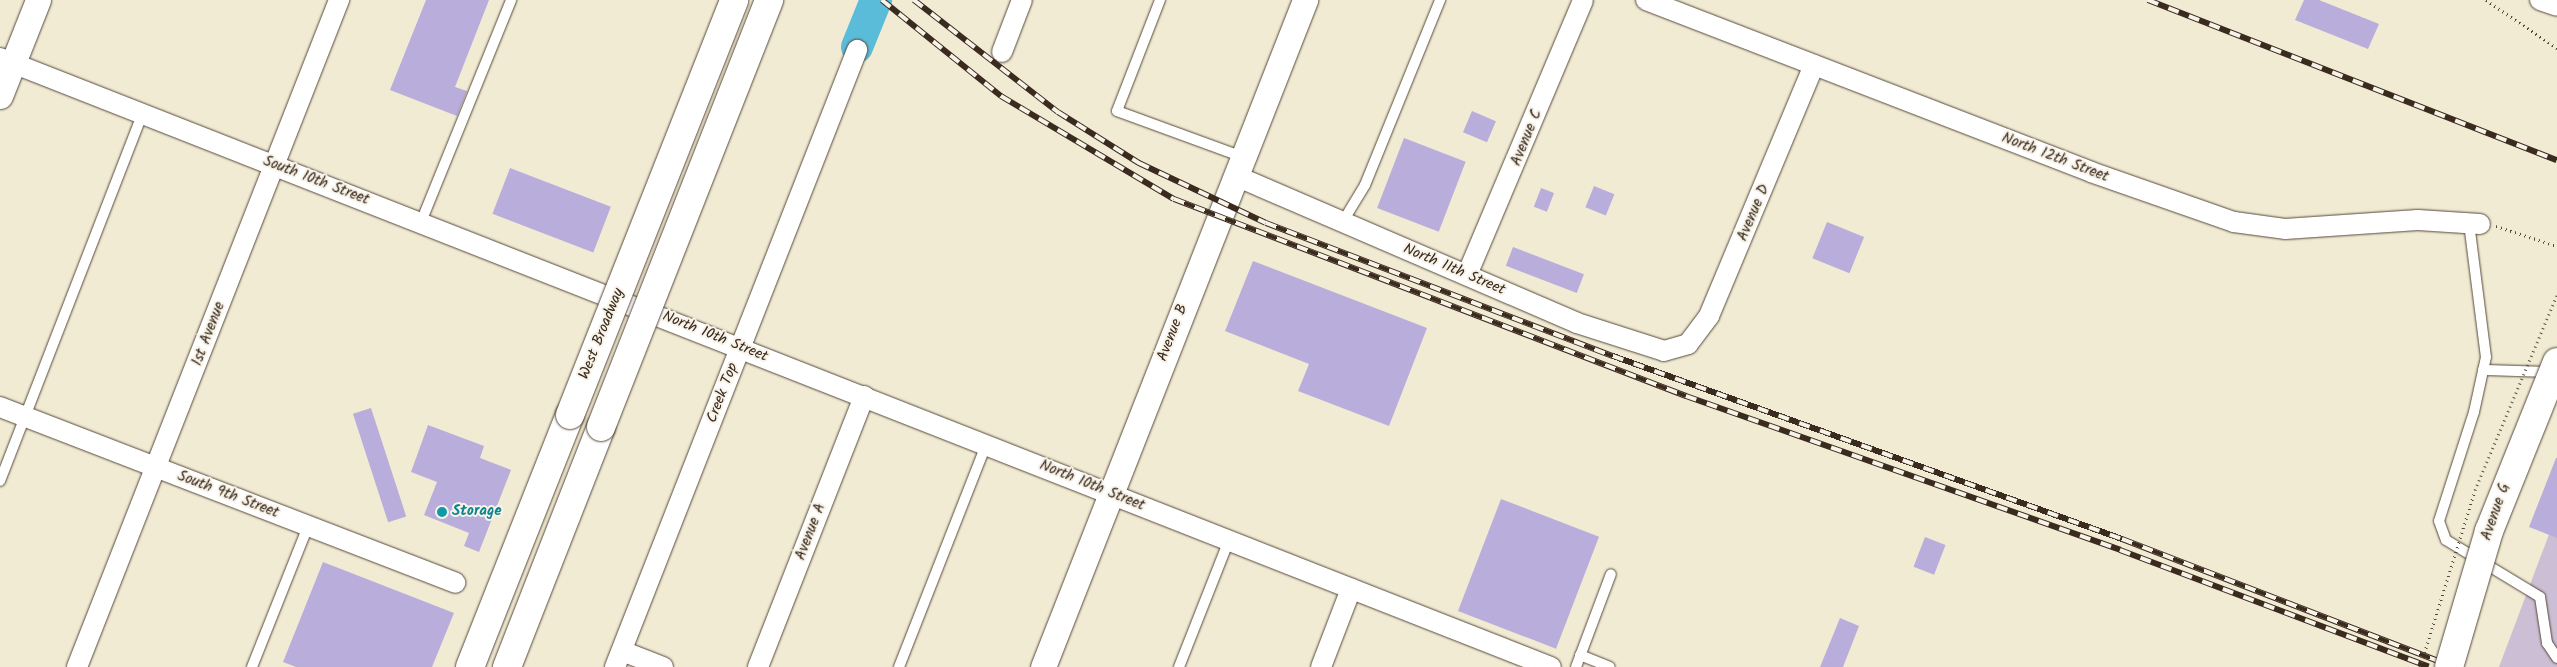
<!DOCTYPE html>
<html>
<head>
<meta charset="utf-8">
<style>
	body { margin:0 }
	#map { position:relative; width:2557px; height:667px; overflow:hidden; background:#f1ebd4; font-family:Kalam,sans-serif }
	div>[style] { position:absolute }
	.industrial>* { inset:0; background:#ccbed4 }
	.river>* { height:32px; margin:-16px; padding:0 16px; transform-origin:16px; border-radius:16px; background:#5bbcd9 }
	.building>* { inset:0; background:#b9addc; transform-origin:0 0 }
	.path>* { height:3px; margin-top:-1.5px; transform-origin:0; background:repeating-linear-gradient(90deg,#564739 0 1px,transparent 0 5px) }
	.roads { filter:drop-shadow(0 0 1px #564739) drop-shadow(0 0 1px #564739) }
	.service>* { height:10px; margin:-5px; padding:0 5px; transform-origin:5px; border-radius:5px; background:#fff }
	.minor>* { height:20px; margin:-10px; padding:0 10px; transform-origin:10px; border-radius:10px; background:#fff }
	.tertiary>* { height:25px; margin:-12.5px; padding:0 12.5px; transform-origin:12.5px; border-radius:12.5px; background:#fff }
	.primary>* { height:28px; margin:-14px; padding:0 14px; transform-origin:14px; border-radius:14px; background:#fff }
	.rail>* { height:5.5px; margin-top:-2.75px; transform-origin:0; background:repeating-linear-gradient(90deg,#f7f3e8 0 11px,#3b2a1e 0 22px); box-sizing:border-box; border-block:1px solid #3b2a1e }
	.path-bridge>* { height:3px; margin-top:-1.5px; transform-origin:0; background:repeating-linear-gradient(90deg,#564739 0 1px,transparent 0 5px) }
	.bridges { filter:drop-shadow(0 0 1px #564739) drop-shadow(0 0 1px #564739) }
	.secondary-bridge>* { height:28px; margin:-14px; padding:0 14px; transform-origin:14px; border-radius:14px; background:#fff }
	.primary-bridge>* { height:28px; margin:-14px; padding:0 14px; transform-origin:14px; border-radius:14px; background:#fff }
	.dots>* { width:14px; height:14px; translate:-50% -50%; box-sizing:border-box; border:2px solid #f7f3e8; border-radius:50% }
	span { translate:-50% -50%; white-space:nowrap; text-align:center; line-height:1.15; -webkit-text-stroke:4px #f7f3e8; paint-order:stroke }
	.street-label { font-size:15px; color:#3b2a1e }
	.culture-label { font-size:15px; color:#0d838f; font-weight:700 }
	.left { translate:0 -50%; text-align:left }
</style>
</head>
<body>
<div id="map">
	<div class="industrial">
		<div style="clip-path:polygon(2557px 513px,2557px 667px,2499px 667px)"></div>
	</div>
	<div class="river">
		<div style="left:857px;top:47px;width:51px;rotate:-68deg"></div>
	</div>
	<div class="building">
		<div style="clip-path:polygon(426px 0,489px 0,455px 87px,467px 91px,457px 116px,390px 90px)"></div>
		<div style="clip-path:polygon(2304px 0,2319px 0,2379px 24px,2368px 49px,2295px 20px)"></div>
		<div style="left:1472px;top:111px;width:26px;height:23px;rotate:23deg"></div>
		<div style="left:1404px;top:138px;width:66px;height:75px;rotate:21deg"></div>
		<div style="left:510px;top:168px;width:108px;height:49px;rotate:21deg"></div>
		<div style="left:1594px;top:186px;width:22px;height:23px;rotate:22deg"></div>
		<div style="left:1541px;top:188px;width:14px;height:20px;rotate:21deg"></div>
		<div style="left:1827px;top:222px;width:40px;height:39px;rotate:22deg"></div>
		<div style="left:1513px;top:247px;width:76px;height:20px;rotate:21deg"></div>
		<div style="clip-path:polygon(1253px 261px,1427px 328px,1389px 426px,1298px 391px,1309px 364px,1225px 331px)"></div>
		<div style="left:371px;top:408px;width:114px;height:19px;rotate:72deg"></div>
		<div style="clip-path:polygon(428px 425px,484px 446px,480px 458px,511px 470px,479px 552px,464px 546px,469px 533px,424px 515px,437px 482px,411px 472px)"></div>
		<div style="clip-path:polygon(2556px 458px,2557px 458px,2557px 538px,2529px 527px)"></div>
		<div style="left:1501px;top:499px;width:105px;height:120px;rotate:21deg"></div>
		<div style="left:1925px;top:537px;width:22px;height:32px;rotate:21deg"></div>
		<div style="clip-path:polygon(323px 562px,454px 613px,432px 667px,296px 667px,283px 662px)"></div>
		<div style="clip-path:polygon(1840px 618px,1859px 626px,1843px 667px,1820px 667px)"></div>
	</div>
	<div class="path">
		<div style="left:2486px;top:0;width:86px;rotate:34.1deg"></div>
		<div style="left:2496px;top:226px;width:64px;rotate:18.2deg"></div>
	</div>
	<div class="roads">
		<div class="service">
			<div style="left:1160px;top:0;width:119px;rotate:111.2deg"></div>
			<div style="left:1117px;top:111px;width:134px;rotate:20.1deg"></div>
			<div style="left:421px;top:222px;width:240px;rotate:-67.9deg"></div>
			<div style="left:1342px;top:223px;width:44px;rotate:-58.8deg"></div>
			<div style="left:1365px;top:185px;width:200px;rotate:-67.9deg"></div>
			<div style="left:2469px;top:223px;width:135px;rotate:82.8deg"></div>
			<div style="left:2486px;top:357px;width:56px;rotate:102.3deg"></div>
			<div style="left:2474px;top:412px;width:114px;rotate:107.8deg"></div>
			<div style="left:2439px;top:521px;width:20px;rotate:70deg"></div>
			<div style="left:2446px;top:540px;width:110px;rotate:31.2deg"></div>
			<div style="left:2540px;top:597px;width:47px;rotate:81.3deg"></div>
			<div style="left:2547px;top:643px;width:18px;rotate:56deg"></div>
			<div style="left:2483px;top:370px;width:68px;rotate:1.7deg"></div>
			<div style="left:0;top:481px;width:395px;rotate:-68.8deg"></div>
			<div style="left:1580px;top:655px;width:32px;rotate:22deg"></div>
			<div style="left:252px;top:667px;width:152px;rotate:-68.3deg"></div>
			<div style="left:899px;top:667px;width:238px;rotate:-68.6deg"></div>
			<div style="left:1179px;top:667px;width:136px;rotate:-68.5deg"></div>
			<div style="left:1576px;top:667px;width:99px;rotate:-69.4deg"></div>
		</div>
		<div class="minor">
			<div style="left:1646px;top:0;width:477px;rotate:21.1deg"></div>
			<div style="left:2091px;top:172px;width:151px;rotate:19.3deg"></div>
			<div style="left:2234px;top:222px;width:51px;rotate:7.8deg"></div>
			<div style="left:2285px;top:229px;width:133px;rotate:-3.9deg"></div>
			<div style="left:2418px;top:220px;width:62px;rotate:3.7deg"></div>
			<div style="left:2540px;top:0;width:18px;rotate:19deg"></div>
			<div style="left:1002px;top:52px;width:56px;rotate:-69deg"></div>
			<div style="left:0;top:58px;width:1666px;rotate:21.44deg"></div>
			<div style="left:1236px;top:176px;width:371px;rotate:23.3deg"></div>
			<div style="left:1577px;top:323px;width:91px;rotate:17.8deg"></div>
			<div style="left:1664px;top:351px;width:25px;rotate:-16deg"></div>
			<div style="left:1688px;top:344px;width:35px;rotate:-53deg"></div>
			<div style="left:1709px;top:316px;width:272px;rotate:-67.3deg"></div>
			<div style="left:1467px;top:275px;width:298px;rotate:-67.1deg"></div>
			<div style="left:0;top:407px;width:488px;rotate:21.1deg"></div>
			<div style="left:622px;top:651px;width:44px;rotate:21.3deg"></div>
			<div style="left:77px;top:667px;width:717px;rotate:-68.55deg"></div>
			<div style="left:615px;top:667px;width:663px;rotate:-68.58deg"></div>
			<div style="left:758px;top:667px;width:291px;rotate:-68.6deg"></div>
			<div style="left:1321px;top:667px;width:84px;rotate:-69deg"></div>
		</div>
		<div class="tertiary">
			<div style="left:0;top:96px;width:103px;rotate:-68.4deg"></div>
			<div style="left:1043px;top:667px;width:717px;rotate:-68.55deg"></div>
		</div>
		<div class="primary">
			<div style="left:470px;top:667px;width:271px;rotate:-68.4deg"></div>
			<div style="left:507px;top:667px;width:258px;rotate:-68.6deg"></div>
		</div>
	</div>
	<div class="rail">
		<div style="left:882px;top:0;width:153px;rotate:38.9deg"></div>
		<div style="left:1001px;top:96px;width:201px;rotate:30.8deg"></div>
		<div style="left:1174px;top:199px;width:549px;rotate:21.05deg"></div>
		<div style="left:1686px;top:396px;width:461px;rotate:19.5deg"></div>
		<div style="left:2120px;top:550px;width:330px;rotate:20.7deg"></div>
		<div style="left:914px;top:0;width:182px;rotate:37.9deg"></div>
		<div style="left:1058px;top:112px;width:96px;rotate:32.2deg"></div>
		<div style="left:1139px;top:163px;width:140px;rotate:25.3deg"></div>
		<div style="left:1266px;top:223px;width:372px;rotate:21deg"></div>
		<div style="left:1613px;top:356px;width:541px;rotate:19.77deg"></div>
		<div style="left:2122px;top:539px;width:356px;rotate:21.1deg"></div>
		<div style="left:2148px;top:0;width:439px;rotate:21.4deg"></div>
	</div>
	<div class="path-bridge">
		<div style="left:2420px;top:667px;width:185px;rotate:-72.7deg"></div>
		<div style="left:2475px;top:490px;width:212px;rotate:-67.2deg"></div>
	</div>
	<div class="bridges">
		<div class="secondary-bridge">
			<div style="left:2449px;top:667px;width:142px;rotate:-73.6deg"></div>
			<div style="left:2489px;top:531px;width:182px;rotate:-68.1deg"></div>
		</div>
		<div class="primary-bridge">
			<div style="left:570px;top:415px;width:446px;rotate:-68.4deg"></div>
			<div style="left:601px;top:427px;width:459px;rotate:-68.5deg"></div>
		</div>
	</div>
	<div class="dots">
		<div style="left:442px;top:512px;background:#0f9aa8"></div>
	</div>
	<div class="street-label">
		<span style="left:1527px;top:138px;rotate:-68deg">Avenue C</span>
		<span style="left:2055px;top:158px;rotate:21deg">North 12th Street</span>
		<span style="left:316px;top:181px;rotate:21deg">South 10th Street</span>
		<span style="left:1754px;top:213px;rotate:-67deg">Avenue D</span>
		<span style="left:1454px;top:270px;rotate:23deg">North 11th Street</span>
		<span style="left:1173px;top:333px;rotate:-69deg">Avenue B</span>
		<span style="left:209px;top:334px;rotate:-69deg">1st Avenue</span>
		<span style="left:602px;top:334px;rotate:-68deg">West Broadway</span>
		<span style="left:715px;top:337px;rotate:22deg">North 10th Street</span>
		<span style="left:723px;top:393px;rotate:-69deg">Creek Top</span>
		<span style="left:1092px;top:486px;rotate:22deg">North 10th Street</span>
		<span style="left:228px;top:495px;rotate:21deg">South 9th Street</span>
		<span style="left:2496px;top:512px;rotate:-71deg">Avenue G</span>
		<span style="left:811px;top:532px;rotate:-69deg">Avenue A</span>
	</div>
	<div class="culture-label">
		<span class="left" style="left:452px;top:512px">Storage</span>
	</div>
</div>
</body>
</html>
